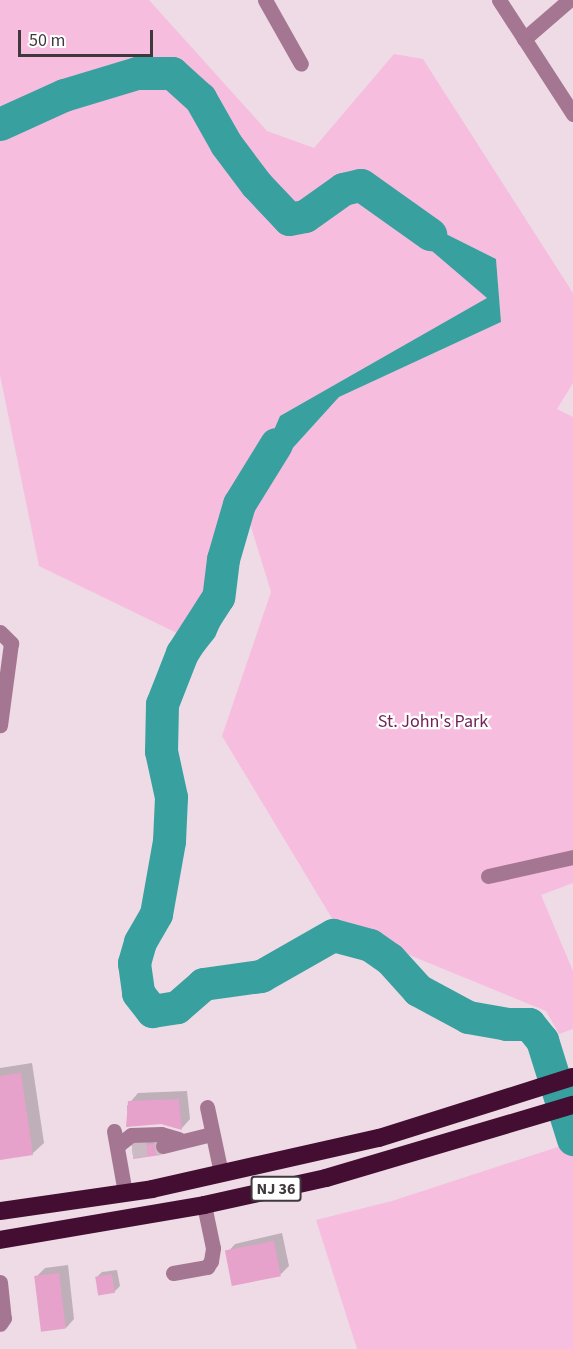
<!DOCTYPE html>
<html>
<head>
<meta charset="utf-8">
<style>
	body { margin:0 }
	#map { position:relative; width:573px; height:1349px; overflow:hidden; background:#eedbe6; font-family:"Source Sans 3",sans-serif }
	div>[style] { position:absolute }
	.green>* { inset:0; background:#f7bddf }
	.water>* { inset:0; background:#38a19f }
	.shadow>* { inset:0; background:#0003 }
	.river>* { height:33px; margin:-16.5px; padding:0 16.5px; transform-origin:16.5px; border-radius:16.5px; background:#38a19f }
	.building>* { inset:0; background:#e6a2ca; transform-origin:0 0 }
	.minor-tunnel>* { height:15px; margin-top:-7.5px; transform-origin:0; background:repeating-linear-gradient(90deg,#cbbac4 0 15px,transparent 0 23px) }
	.minor>* { height:15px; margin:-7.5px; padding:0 7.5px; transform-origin:7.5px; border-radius:7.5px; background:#a57692 }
	.highway>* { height:18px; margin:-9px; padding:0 9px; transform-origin:9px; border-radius:9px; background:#430e32 }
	span { translate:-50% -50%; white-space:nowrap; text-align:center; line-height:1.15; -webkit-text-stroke:4.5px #fff; paint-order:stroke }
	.shield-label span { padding:2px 4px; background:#fff; border:2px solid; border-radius:4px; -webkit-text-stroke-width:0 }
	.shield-label { font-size:16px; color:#3f383c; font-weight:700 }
	.park-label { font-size:18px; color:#712457 }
	.scale { position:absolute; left:18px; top:30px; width:135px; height:27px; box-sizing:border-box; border:3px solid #3f383c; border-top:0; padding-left:8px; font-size:18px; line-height:21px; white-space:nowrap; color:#3f383c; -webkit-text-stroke:4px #fff; paint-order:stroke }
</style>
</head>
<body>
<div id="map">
	<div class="green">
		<div style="clip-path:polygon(0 0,149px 0,267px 131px,314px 148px,394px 54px,423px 59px,573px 293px,573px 383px,557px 409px,573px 417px,573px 883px,541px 895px,573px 971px,573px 1029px,559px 1034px,546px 1011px,336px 925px,222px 736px,271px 592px,248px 517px,271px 472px,339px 397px,501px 322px,496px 259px,368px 195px,488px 298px,280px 416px,185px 637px,39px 566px,0 375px)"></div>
		<div style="clip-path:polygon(573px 1142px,573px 1349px,357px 1349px,316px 1220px,392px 1201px)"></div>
	</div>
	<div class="water">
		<div style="clip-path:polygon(364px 193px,496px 259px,501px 322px,339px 397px,271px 472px,236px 539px,224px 616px,215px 637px,203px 652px,189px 648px,185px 637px,280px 416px,487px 298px)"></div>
	</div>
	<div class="shadow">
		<div style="clip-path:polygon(32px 1063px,44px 1143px,32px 1154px,0 1159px,0 1068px)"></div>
		<div style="clip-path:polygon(187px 1091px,190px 1119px,182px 1128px,161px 1123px,128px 1125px,127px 1106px,138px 1093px)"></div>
		<div style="clip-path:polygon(159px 1139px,165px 1149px,160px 1154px,136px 1145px,142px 1140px)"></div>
		<div style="clip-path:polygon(282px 1233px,289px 1266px,281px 1274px,227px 1253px,235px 1244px)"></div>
		<div style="clip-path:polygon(68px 1265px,74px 1319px,66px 1328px,36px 1277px,45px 1268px)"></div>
		<div style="clip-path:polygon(117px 1270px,120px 1286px,114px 1292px,96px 1278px,102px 1272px)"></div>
	</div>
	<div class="river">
		<div style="left:0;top:124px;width:70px;rotate:-24.4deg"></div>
		<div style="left:64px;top:95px;width:76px;rotate:-16.8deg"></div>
		<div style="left:137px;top:73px;width:35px"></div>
		<div style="left:172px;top:73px;width:38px;rotate:42deg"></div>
		<div style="left:200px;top:98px;width:53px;rotate:60.5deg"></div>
		<div style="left:226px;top:144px;width:50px;rotate:53.1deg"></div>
		<div style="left:256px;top:184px;width:48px;rotate:46.7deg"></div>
		<div style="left:289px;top:219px;width:16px;rotate:-11deg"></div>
		<div style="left:305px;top:216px;width:47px;rotate:-35.4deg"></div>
		<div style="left:343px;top:189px;width:18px;rotate:-13deg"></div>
		<div style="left:361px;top:185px;width:85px;rotate:35.4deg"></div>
		<div style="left:276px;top:444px;width:70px;rotate:121.7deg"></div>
		<div style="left:239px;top:504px;width:57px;rotate:106.2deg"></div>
		<div style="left:223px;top:559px;width:38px;rotate:97deg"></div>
		<div style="left:218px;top:597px;width:67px;rotate:122.7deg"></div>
		<div style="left:182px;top:653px;width:55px;rotate:111.4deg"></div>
		<div style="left:162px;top:704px;width:47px;rotate:91.2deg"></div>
		<div style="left:161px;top:751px;width:47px;rotate:77.7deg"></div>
		<div style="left:171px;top:797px;width:44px;rotate:92.6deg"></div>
		<div style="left:169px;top:841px;width:74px;rotate:100.1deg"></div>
		<div style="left:156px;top:914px;width:32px;rotate:120deg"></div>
		<div style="left:140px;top:942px;width:22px;rotate:106deg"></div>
		<div style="left:134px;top:963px;width:30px;rotate:82deg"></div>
		<div style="left:138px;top:993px;width:23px;rotate:52deg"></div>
		<div style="left:152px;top:1011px;width:25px;rotate:-9deg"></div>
		<div style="left:177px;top:1007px;width:35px;rotate:-41deg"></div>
		<div style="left:203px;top:984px;width:59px;rotate:-7.9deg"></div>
		<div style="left:261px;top:976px;width:83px;rotate:-29.7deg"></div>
		<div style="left:333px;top:935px;width:38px;rotate:15deg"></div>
		<div style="left:370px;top:945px;width:24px;rotate:35deg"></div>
		<div style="left:390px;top:959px;width:42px;rotate:47.9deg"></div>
		<div style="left:418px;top:990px;width:57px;rotate:28.4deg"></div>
		<div style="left:468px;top:1017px;width:39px;rotate:10deg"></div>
		<div style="left:506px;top:1024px;width:23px"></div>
		<div style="left:529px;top:1024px;width:21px;rotate:51deg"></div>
		<div style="left:542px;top:1040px;width:104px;rotate:72.6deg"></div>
	</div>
	<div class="building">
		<div style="clip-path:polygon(21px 1073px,33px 1155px,0 1160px,0 1076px)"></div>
		<div style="clip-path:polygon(179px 1099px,182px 1130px,161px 1124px,126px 1127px,128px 1101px)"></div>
		<div style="clip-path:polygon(154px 1144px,161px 1155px,133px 1159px,135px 1145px)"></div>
		<div style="left:274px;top:1241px;width:36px;height:50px;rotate:79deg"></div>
		<div style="left:59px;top:1273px;width:56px;height:25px;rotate:83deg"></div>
		<div style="left:112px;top:1274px;width:19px;height:17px;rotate:81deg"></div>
	</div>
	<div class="minor-tunnel">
		<div style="left:132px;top:1150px;width:31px;rotate:-7deg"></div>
	</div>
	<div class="minor">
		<div style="left:265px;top:0;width:73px;rotate:60.6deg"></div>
		<div style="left:499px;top:0;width:136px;rotate:57deg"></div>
		<div style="left:524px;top:39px;width:60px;rotate:-40.9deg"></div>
		<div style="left:0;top:632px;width:16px;rotate:45deg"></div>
		<div style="left:11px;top:643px;width:83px;rotate:97.6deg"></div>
		<div style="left:488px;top:876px;width:87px;rotate:-12.6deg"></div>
		<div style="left:207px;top:1107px;width:67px;rotate:78deg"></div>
		<div style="left:114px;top:1131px;width:63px;rotate:79.9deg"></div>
		<div style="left:117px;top:1146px;width:18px;rotate:-38deg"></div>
		<div style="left:131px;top:1135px;width:30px;rotate:-2deg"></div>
		<div style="left:161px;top:1134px;width:18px;rotate:16deg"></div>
		<div style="left:163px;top:1146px;width:50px;rotate:-13.8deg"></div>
		<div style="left:173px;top:1273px;width:35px;rotate:-10deg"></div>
		<div style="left:207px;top:1267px;width:7px;rotate:-56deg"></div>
		<div style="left:211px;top:1261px;width:13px;rotate:-81deg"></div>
		<div style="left:213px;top:1248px;width:44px;rotate:-101.8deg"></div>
		<div style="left:0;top:1282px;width:36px;rotate:84deg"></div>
		<div style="left:4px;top:1318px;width:7px;rotate:124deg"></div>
	</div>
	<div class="highway">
		<div style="left:0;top:1211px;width:154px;rotate:-8.2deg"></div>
		<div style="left:152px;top:1189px;width:233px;rotate:-12.7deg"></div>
		<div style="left:379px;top:1138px;width:203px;rotate:-17.5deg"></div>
		<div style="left:0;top:1240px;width:207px;rotate:-9.7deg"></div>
		<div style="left:204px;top:1205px;width:125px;rotate:-12.5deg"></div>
		<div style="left:326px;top:1178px;width:258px;rotate:-16.5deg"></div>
	</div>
	<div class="shield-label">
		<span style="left:276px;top:1189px">NJ 36</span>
	</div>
	<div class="park-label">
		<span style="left:433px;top:722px">St. John's Park</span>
	</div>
	<div class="scale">50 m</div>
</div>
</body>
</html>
